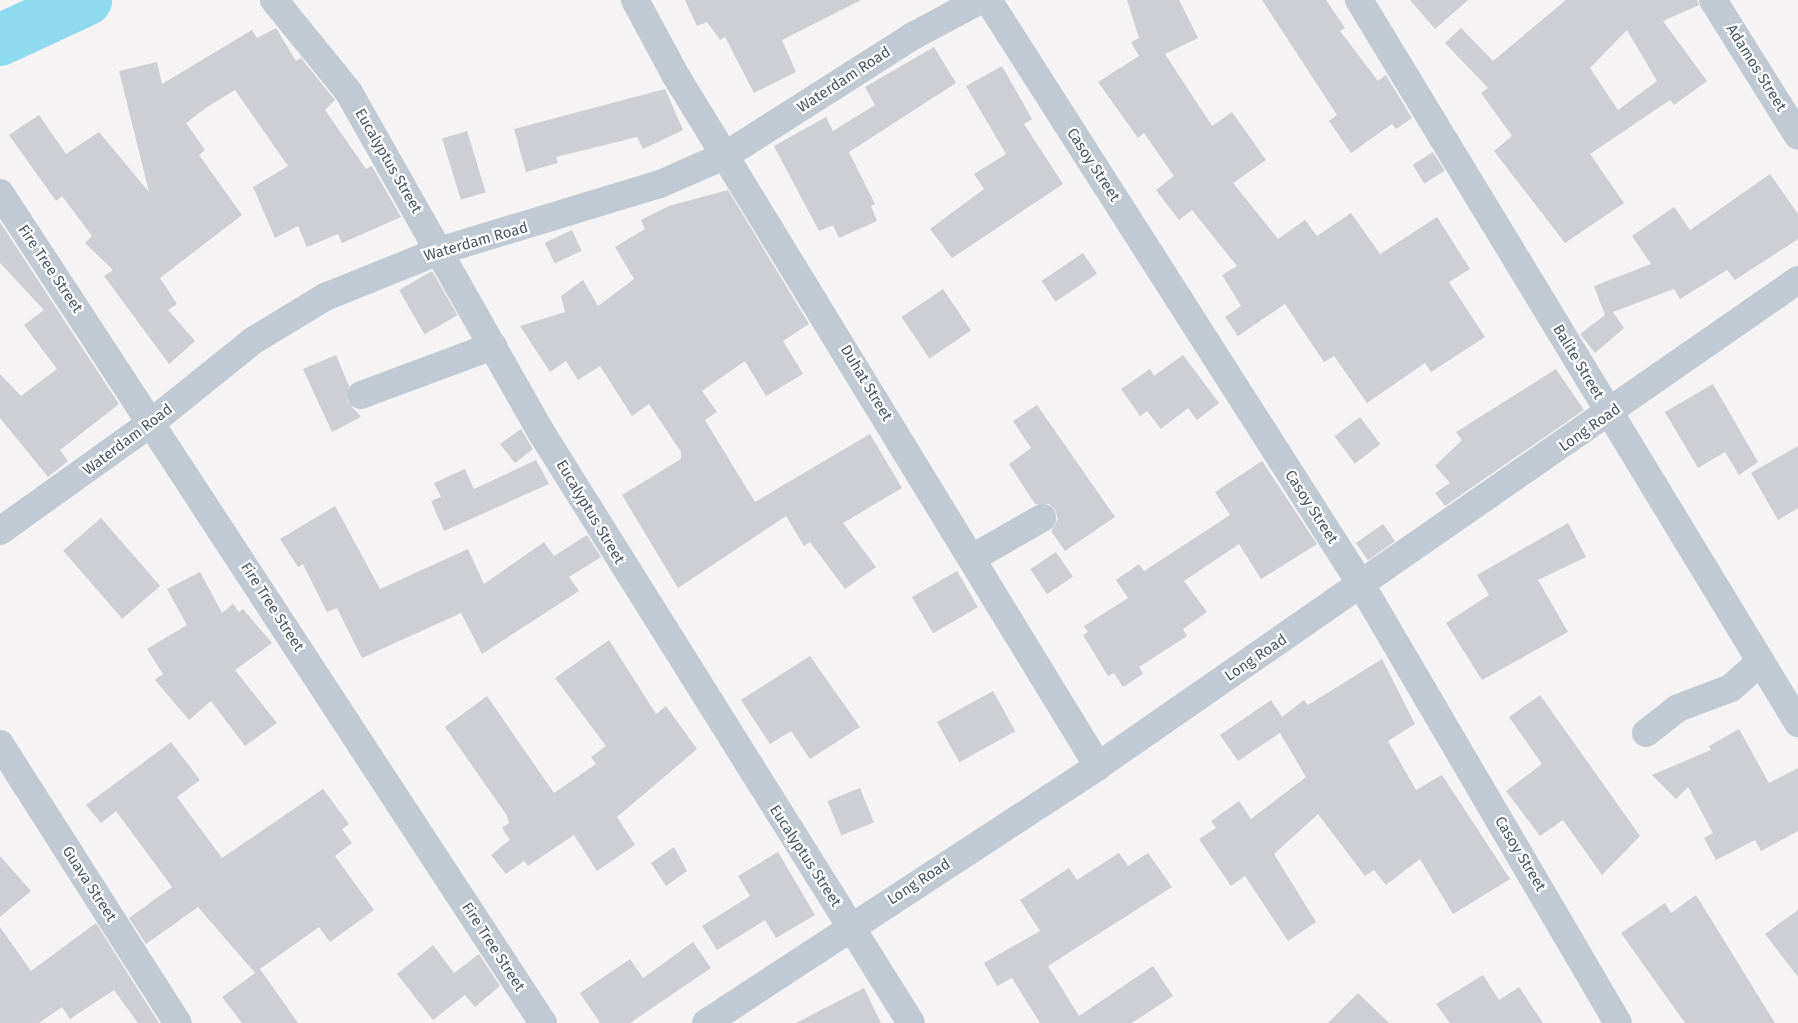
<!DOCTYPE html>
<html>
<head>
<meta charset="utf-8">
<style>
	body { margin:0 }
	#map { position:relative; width:1798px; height:1023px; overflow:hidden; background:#f5f3f3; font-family:"Fira Sans",sans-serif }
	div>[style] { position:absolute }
	.river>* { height:52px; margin:-26px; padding:0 26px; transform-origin:26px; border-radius:26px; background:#90daee }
	.building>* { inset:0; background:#cdcfd5; transform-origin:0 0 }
	.minor>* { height:28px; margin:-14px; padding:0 14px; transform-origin:14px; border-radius:14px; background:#c1cad2 }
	span { translate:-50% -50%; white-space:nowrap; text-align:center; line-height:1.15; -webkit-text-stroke:4.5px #fff; paint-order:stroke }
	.street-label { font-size:15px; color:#4a5661 }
</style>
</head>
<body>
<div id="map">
	<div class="river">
		<div style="left:0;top:40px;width:95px;rotate:-24.9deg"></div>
	</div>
	<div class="building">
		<div style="clip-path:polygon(685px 0,861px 0,782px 40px,796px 72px,754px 93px,725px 37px,720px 40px,707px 22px,697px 26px)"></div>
		<div style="clip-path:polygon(1127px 0,1179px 0,1198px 38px,1165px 54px,1212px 126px,1232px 112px,1266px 160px,1233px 183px,1278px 239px,1305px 220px,1317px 236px,1351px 213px,1380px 254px,1437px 217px,1470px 269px,1449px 282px,1485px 337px,1431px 372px,1425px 363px,1367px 403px,1334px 356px,1324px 362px,1285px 304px,1238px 336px,1225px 317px,1241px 306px,1222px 275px,1237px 266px,1192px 210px,1179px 220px,1156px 190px,1174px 176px,1144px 133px,1138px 138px,1098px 82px,1139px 56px,1131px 42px,1139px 38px)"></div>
		<div style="clip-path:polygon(1262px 0,1326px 0,1345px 28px,1340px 31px,1378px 81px,1386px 75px,1412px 118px,1396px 129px,1392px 124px,1351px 153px,1329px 121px,1337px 115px)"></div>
		<div style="clip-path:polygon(1410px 0,1468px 0,1435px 29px)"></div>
		<div style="clip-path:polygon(evenodd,1566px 0,1697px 0,1699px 5px,1663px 21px,1707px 81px,1674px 105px,1670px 100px,1590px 154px,1624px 203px,1565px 243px,1494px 151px,1512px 136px,1481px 93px,1488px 88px,1445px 43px,1461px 28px,1493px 61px,1566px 0,1627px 30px,1657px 81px,1618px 110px,1590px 68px,1627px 30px)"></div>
		<div style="clip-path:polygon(276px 28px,296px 61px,301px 58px,335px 100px,325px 110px,366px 169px,372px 166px,401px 217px,342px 243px,338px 234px,307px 247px,298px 226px,275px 238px,253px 187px,288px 166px,235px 90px,207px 107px,186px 123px,205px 150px,199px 155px,242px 215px,160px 278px,177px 304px,168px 310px,195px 341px,169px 364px,104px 276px,113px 270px,85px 243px,92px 236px,62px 196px,56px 201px,9px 135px,39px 115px,66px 154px,99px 132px,149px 192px,119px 71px,157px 62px,162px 84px,252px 30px,257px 38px)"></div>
		<div style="clip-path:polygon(934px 47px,956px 83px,849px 152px,875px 204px,871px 206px,877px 221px,839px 238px,833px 225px,819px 231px,774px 146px,826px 117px,833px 131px,875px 105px,865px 87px)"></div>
		<div style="clip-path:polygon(1002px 66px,1032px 119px,1024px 124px,1063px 184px,952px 258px,930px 229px,984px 189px,974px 174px,1006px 154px,966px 86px)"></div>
		<div style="clip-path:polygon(665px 89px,683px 130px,643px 149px,637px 137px,556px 157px,558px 163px,526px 172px,514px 129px)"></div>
		<div style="left:467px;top:131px;width:64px;height:26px;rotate:73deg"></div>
		<div style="left:1433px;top:152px;width:22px;height:24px;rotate:58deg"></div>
		<div style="clip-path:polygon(1770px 174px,1798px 214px,1798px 239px,1735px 280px,1727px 270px,1680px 299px,1674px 289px,1613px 312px,1624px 328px,1595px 353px,1580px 334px,1605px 315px,1594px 286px,1651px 264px,1632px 236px,1674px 207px,1690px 230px)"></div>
		<div style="clip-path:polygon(728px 190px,809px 324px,783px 341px,803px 374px,766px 396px,745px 361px,702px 391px,717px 412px,705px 420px,755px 502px,870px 434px,902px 488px,843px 523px,876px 567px,845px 589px,810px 542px,804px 546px,786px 516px,678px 588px,622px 495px,681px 459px,681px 452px,649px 404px,632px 416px,600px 366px,578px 380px,566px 361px,550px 372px,520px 326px,565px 312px,561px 296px,583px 280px,598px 306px,634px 279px,615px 247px,645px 229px,641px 220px,669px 206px)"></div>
		<div style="clip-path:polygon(0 222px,119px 404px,60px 450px,68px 461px,48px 477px,0 418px,0 374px,21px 396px,57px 369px,24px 325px,44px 310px,0 263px)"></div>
		<div style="left:572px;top:230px;width:23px;height:30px;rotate:65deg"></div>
		<div style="left:1083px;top:253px;width:25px;height:50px;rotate:56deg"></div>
		<div style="left:432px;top:271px;width:51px;height:38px;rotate:60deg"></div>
		<div style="left:943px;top:289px;width:50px;height:50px;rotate:56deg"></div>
		<div style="clip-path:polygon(336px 355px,349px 386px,347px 401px,361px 417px,332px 432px,303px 369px)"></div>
		<div style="clip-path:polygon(1183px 355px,1219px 403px,1197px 420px,1188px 408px,1161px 429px,1147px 411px,1140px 416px,1121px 389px,1150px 369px,1154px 376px)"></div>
		<div style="clip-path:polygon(1556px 369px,1584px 410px,1445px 506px,1435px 493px,1450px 483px,1435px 466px,1462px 440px,1456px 432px)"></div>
		<div style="clip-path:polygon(1713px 384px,1758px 462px,1739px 475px,1725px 452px,1698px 468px,1665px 412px)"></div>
		<div style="clip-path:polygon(1037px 405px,1115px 517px,1065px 551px,1051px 531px,1058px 519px,1055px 510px,1049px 504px,1035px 504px,1009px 464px,1031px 448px,1013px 421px)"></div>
		<div style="left:1360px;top:417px;width:34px;height:32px;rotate:53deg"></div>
		<div style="clip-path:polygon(521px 429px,533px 449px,515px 463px,500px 444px)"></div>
		<div style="clip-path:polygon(1798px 446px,1798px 508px,1778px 520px,1751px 473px)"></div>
		<div style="clip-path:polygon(536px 460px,549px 484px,444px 531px,431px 501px,441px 497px,434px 483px,465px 469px,474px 489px)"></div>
		<div style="clip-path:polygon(1262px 461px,1317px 544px,1261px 579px,1239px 544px,1184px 581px,1207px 612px,1183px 629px,1187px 636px,1139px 667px,1143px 674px,1123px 687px,1114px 673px,1108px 676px,1083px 635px,1088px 632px,1084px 626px,1128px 598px,1116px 580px,1139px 564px,1144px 571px,1230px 515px,1215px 492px)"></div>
		<div style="clip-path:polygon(335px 506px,380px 589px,468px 549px,484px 584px,544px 542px,554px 556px,587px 535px,601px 557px,569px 577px,579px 591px,482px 654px,461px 613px,362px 658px,337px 608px,327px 612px,303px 564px,298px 567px,280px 539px)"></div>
		<div style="left:101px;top:518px;width:90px;height:50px;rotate:49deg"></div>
		<div style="clip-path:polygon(1568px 523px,1586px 557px,1538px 580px,1568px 632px,1482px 680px,1446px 623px,1489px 595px,1477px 575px)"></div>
		<div style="left:1383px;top:524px;width:21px;height:33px;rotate:55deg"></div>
		<div style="left:1056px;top:552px;width:30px;height:31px;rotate:56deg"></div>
		<div style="left:957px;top:571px;width:42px;height:52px;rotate:60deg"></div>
		<div style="clip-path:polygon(200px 572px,222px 613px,233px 604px,239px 612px,243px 609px,272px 643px,235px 670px,277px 723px,245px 746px,211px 701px,189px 720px,155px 680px,163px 674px,147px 649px,187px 625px,167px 589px)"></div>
		<div style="clip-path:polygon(609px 640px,656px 714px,666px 706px,697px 749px,617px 817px,635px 845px,597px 871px,574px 835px,528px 866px,524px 861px,506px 874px,491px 855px,510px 840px,502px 828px,509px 823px,506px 814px,445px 727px,487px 696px,554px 793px,596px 764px,591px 757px,606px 746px,555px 678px)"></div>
		<div style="clip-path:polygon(810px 656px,860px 727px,810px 759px,791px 731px,770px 744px,741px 700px)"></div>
		<div style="clip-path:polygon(1382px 659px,1415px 724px,1388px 741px,1416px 790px,1442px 775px,1510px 879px,1453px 914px,1420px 859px,1386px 885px,1374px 870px,1365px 876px,1318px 814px,1274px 854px,1316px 922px,1288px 941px,1245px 876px,1231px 886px,1199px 839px,1216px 828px,1211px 821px,1239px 801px,1251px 819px,1306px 777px,1280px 733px,1238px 761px,1220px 735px,1271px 700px,1282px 717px,1304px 700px,1308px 705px)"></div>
		<div style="left:993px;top:691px;width:46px;height:64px;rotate:61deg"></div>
		<div style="clip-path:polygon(1540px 695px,1640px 836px,1602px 875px,1563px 820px,1540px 836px,1506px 791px,1542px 764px,1509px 717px)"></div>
		<div style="clip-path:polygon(1739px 729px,1769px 783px,1798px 768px,1798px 831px,1761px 851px,1755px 840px,1716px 860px,1704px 838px,1713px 833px,1688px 787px,1676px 799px,1652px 775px,1711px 750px,1709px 746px)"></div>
		<div style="clip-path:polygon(171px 742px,200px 780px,177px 797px,222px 858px,323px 789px,349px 824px,342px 829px,352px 843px,335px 856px,374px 910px,330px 942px,319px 927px,260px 969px,298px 1023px,242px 1023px,222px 997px,255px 973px,198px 907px,146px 944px,129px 918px,172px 887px,116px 811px,101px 823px,86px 805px)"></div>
		<div style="left:860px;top:788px;width:37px;height:35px;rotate:68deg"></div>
		<div style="clip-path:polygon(674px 847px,687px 871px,666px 886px,651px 863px)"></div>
		<div style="clip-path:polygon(778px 852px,815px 915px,776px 938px,765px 920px,717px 950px,702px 926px,750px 896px,738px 876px)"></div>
		<div style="clip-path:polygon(1119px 853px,1128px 866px,1148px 853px,1172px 887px,1048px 966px,1079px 1016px,1153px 966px,1173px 996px,1132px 1023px,1040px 1023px,1012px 978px,997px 986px,984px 963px,1040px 931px,1020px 900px,1069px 868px,1077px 880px)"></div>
		<div style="clip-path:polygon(0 856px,31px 891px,0 917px)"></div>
		<div style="clip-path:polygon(1696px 895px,1775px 1023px,1685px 1023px,1621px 933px,1665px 903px,1671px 913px)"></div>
		<div style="clip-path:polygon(1798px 910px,1798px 977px,1765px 934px)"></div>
		<div style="clip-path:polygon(96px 923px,159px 1023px,138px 1023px,114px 990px,70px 1019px,62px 1007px,39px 1023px,0 1023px,0 927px,31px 971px)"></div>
		<div style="clip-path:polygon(693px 942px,711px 968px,630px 1023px,600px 1023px,580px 993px,630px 959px,643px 978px)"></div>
		<div style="clip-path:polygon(433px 945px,454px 973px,479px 954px,500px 986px,475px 1007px,465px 995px,433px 1020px,397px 974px)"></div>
		<div style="clip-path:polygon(1483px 975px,1499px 1000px,1519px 987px,1543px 1023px,1450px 1023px,1436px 1004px)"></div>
		<div style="clip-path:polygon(864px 988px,881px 1023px,796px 1023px)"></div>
		<div style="clip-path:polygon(1358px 993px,1389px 1023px,1328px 1023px)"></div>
	</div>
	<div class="minor">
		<div style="left:274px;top:0;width:117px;rotate:50.9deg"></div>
		<div style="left:348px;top:91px;width:392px;rotate:60.5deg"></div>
		<div style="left:541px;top:432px;width:697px;rotate:57.95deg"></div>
		<div style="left:635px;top:0;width:86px;rotate:61.7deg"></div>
		<div style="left:676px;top:76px;width:809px;rotate:58.55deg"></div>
		<div style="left:988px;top:0;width:695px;rotate:57.45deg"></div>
		<div style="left:1362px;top:586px;width:506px;rotate:59.64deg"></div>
		<div style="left:1359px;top:0;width:846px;rotate:58.73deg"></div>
		<div style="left:1713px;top:0;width:160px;rotate:58deg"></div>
		<div style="left:0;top:193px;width:992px;rotate:56.81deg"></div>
		<div style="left:361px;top:395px;width:141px;rotate:-20.4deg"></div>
		<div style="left:0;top:531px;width:187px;rotate:-35.6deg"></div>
		<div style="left:152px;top:422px;width:131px;rotate:-38.8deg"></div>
		<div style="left:254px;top:340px;width:83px;rotate:-31.2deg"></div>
		<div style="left:325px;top:297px;width:123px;rotate:-22deg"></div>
		<div style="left:439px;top:251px;width:231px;rotate:-16.9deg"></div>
		<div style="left:660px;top:184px;width:72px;rotate:-23.7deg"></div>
		<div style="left:726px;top:155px;width:222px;rotate:-32.5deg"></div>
		<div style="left:913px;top:36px;width:76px;rotate:-28.2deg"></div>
		<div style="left:972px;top:558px;width:81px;rotate:-29.7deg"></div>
		<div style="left:1646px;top:733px;width:41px;rotate:-38deg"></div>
		<div style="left:1678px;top:708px;width:57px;rotate:-20.7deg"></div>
		<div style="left:1731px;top:688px;width:40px;rotate:-42deg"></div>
		<div style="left:0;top:744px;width:331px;rotate:57.5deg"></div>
		<div style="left:706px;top:1023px;width:469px;rotate:-33.2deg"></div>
		<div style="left:1098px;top:766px;width:852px;rotate:-34.77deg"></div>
	</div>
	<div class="street-label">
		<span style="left:1756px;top:68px;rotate:58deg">Adamos Street</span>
		<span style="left:844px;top:80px;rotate:-33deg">Waterdam Road</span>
		<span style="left:388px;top:161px;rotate:60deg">Eucalyptus Street</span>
		<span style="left:1093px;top:165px;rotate:57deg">Casoy Street</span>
		<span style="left:476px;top:242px;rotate:-16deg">Waterdam Road</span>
		<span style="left:50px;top:269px;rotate:56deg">Fire Tree Street</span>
		<span style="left:1578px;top:362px;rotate:59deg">Balite Street</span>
		<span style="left:866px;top:383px;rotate:59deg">Duhat Street</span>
		<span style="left:1590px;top:428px;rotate:-35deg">Long Road</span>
		<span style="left:128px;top:440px;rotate:-37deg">Waterdam Road</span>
		<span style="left:1311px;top:507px;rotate:57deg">Casoy Street</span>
		<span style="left:590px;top:512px;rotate:59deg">Eucalyptus Street</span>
		<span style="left:272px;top:607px;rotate:57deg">Fire Tree Street</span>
		<span style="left:1256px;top:658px;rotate:-34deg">Long Road</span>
		<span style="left:1520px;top:854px;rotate:59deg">Casoy Street</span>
		<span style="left:805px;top:856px;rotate:57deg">Eucalyptus Street</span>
		<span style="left:919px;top:882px;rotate:-33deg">Long Road</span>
		<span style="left:89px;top:884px;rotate:57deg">Guava Street</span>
		<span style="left:493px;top:947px;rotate:57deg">Fire Tree Street</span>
	</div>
</div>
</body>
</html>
